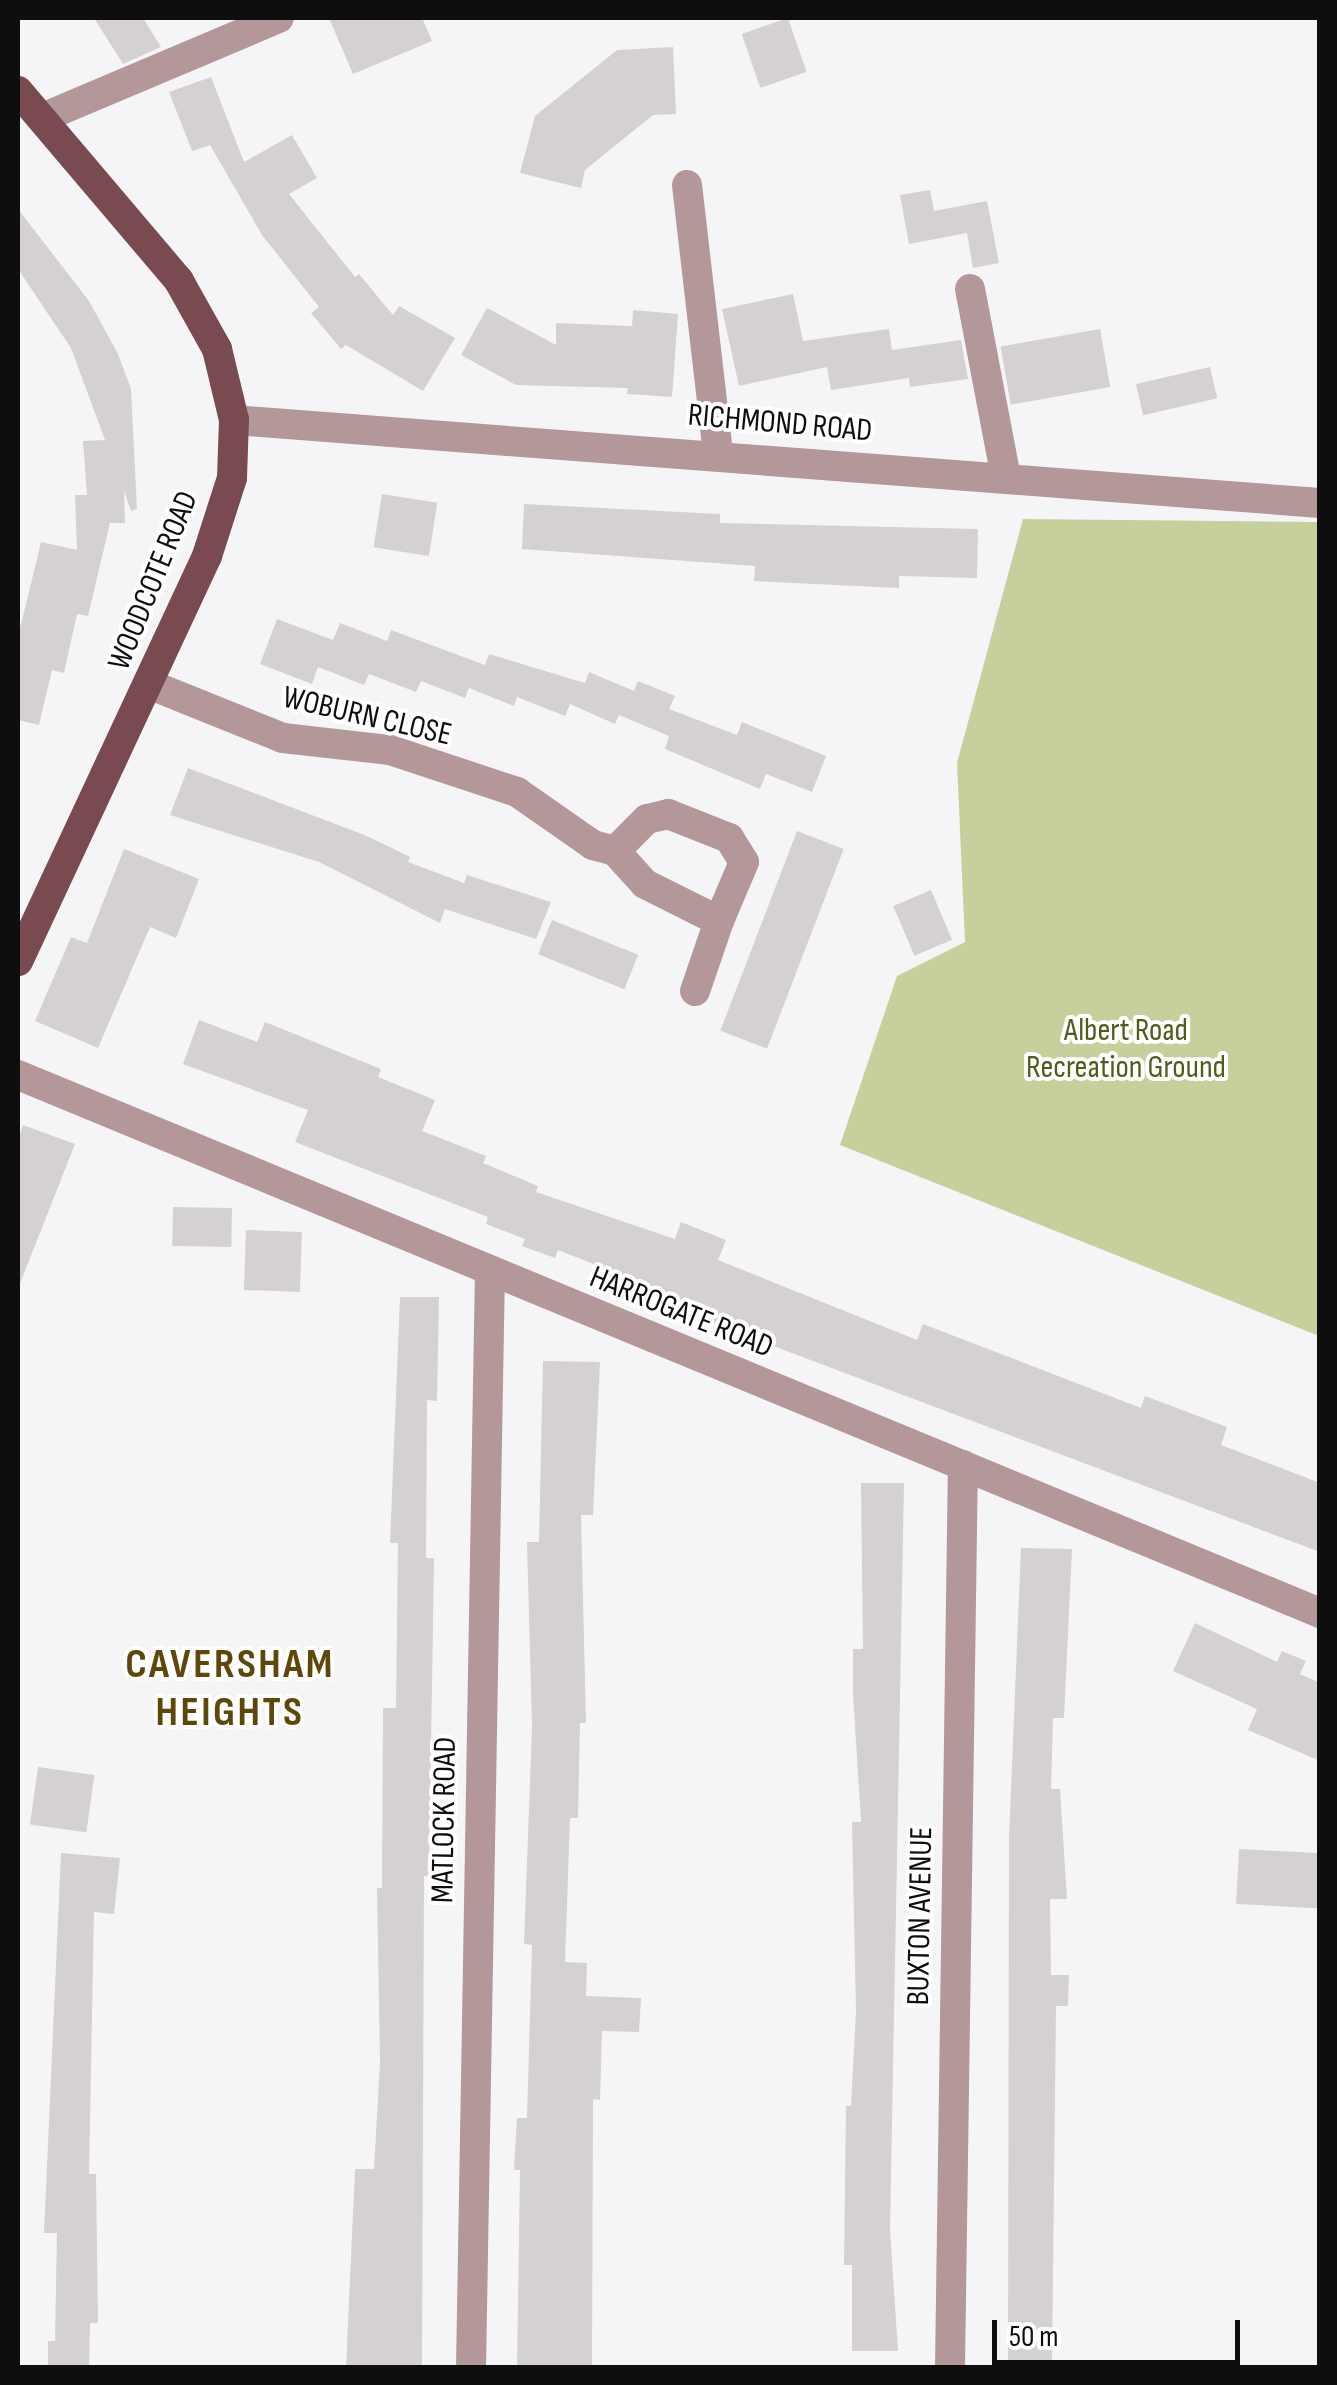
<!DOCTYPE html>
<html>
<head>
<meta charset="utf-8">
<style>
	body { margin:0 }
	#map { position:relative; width:1337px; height:2385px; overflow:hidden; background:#f5f5f8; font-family:"Sofia Sans Condensed",sans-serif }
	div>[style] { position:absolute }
	.green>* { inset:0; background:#c7d09c }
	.building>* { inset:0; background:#d4d1d0; transform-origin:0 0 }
	.minor>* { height:30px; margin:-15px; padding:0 15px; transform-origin:15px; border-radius:15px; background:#b49799 }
	.major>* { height:30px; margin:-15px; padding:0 15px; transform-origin:15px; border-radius:15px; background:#794a4f }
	span { translate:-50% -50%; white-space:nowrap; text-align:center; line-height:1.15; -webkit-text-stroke:8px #fff; paint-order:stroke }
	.street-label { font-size:32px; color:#0e0e0f }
	.park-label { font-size:32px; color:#535a1c }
	.district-label { font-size:42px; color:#5f4609; font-weight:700; letter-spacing:2.5px }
	.frame { position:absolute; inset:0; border:20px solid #0e0e0f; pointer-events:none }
	.scale { position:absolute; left:992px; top:2320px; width:248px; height:45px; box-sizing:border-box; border:5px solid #0e0e0f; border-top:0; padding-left:12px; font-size:30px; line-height:35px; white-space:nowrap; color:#0e0e0f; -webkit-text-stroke:8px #fff; paint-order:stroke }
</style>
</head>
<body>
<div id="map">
	<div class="green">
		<div style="clip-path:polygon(1023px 519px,1319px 522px,1319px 1336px,840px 1145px,897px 976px,965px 942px,957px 763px)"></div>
	</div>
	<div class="building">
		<div style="clip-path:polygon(94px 18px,143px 18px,161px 47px,123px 64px)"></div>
		<div style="clip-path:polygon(329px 18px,422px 18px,432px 41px,353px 74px)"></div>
		<div style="left:788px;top:18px;width:57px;height:49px;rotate:71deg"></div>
		<div style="clip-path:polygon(673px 47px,676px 114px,653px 115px,585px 170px,581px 188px,520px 173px,535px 116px,617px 50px)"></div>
		<div style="clip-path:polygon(211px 77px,244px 162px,292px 135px,317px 178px,289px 194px,355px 277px,359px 274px,393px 315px,399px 306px,455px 338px,423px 391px,346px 345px,341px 349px,311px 313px,319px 307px,262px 235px,210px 145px,192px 151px,169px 92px)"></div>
		<div style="clip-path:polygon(930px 190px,934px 211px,987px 201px,999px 263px,973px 268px,967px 233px,909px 244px,900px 195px)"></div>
		<div style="clip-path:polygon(18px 209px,89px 301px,118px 354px,131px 389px,137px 509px,131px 511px,124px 491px,125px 523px,110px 523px,88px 616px,77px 614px,64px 673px,52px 670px,39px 725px,18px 720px,18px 637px,41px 542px,77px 550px,75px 495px,87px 495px,83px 441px,105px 440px,71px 348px,18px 269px)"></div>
		<div style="clip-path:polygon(793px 294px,803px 341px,889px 329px,892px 350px,961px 340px,968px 379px,910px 387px,909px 378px,831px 390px,827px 367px,739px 386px,722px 309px)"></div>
		<div style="clip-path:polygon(487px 308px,556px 345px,556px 323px,632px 326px,633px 310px,678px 314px,672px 397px,627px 394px,628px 388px,516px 385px,461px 355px)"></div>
		<div style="left:1100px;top:329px;width:59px;height:101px;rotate:80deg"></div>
		<div style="left:1210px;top:367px;width:32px;height:76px;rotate:77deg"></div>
		<div style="left:382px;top:494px;width:56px;height:54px;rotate:9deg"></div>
		<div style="clip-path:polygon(524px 504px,720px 514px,720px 523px,978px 529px,977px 578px,899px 576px,899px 588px,754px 581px,755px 566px,522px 549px)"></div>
		<div style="clip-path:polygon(277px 619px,333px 640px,340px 623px,387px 641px,391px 630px,485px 665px,489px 654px,585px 683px,589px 672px,634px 691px,638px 681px,675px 696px,669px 709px,737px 735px,742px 722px,826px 756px,812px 792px,766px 774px,760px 789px,665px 749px,669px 736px,619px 715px,615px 724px,570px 704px,565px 716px,517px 697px,514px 706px,469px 688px,465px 698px,421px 681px,416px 692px,369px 674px,364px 685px,318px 667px,312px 684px,260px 664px)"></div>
		<div style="clip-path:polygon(188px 768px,367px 836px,410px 857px,408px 862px,464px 883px,467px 875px,551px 902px,536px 939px,445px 909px,440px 923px,319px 862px,170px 815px)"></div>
		<div style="left:797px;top:831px;width:50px;height:214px;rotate:21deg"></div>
		<div style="clip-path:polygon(124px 849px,199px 879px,176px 938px,150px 927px,98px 1048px,35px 1021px,71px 937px,87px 943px)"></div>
		<div style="left:931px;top:890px;width:54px;height:41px;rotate:67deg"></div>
		<div style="left:552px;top:920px;width:93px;height:37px;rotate:22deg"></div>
		<div style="clip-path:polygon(199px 1020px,257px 1042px,265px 1022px,381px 1069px,378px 1077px,435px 1100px,422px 1131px,486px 1156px,483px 1163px,538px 1186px,536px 1192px,675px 1239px,681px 1222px,726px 1240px,718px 1260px,917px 1340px,923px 1324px,1141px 1408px,1145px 1396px,1227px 1427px,1221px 1445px,1320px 1483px,1320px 1552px,651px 1300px,655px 1288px,558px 1250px,555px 1258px,522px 1246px,525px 1239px,486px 1224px,488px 1217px,295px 1142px,308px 1110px,183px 1064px)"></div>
		<div style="clip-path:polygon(23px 1125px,75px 1144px,19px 1286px,18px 1140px)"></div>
		<div style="left:173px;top:1207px;width:59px;height:39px;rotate:1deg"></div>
		<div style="left:246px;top:1230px;width:56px;height:60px;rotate:2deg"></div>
		<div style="clip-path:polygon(400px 1297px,439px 1297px,437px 1401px,427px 1400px,426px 1558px,434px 1558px,429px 1876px,424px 1876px,422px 2368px,346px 2368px,355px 2169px,374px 2169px,380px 2063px,377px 1888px,382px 1888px,383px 1708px,396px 1708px,398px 1543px,390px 1543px)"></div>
		<div style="clip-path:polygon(543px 1361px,600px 1362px,593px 1515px,581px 1515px,586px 1723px,580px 1723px,578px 1818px,570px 1818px,565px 1962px,587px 1963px,586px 1996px,641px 1998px,639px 2032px,602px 2031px,600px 2100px,593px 2099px,592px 2368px,517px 2368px,520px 2170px,514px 2170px,517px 2118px,527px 2118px,532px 1945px,524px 1944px,532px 1727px,527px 1542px,539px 1542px)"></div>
		<div style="clip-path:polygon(861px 1483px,904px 1483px,890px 2230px,898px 2351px,852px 2351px,852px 2265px,844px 2265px,846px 2106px,851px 2106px,856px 2012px,852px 1822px,861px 1822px,853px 1694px,853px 1649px,863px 1649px)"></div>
		<div style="clip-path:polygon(1021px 1548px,1072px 1549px,1064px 1718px,1053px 1718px,1051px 1789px,1060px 1789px,1067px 1899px,1050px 1899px,1051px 1975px,1069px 1975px,1068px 2006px,1056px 2006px,1052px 2368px,1008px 2368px,1009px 1838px)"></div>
		<div style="clip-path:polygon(1195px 1623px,1277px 1662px,1282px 1651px,1306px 1661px,1300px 1674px,1320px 1683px,1320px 1761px,1248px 1730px,1257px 1709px,1173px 1671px)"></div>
		<div style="left:38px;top:1767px;width:57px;height:58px;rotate:8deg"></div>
		<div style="left:1239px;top:1849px;width:81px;height:55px;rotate:3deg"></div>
		<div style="clip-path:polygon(61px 1853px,120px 1858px,114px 1914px,94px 1912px,89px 2174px,96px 2174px,98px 2323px,90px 2323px,89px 2368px,48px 2368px,48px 2341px,55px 2341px,57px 2233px,44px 2233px)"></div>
	</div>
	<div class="minor">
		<div style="left:42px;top:118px;width:257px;rotate:-22.9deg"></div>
		<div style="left:687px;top:185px;width:270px;rotate:83.4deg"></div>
		<div style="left:970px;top:289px;width:191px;rotate:79.2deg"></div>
		<div style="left:234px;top:420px;width:1089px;rotate:4.37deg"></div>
		<div style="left:151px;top:685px;width:142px;rotate:21.9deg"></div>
		<div style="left:283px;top:738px;width:108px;rotate:6.4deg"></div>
		<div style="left:390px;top:750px;width:134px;rotate:18.3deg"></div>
		<div style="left:517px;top:792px;width:93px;rotate:34.9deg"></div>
		<div style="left:593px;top:845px;width:23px;rotate:15deg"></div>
		<div style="left:615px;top:851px;width:45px;rotate:-45deg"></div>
		<div style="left:647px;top:819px;width:22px;rotate:-13deg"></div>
		<div style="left:668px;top:814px;width:66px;rotate:21.5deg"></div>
		<div style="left:729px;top:838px;width:28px;rotate:58deg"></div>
		<div style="left:744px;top:862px;width:64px;rotate:113deg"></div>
		<div style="left:719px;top:921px;width:83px;rotate:-153.4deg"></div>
		<div style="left:645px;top:884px;width:45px;rotate:-132.3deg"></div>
		<div style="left:695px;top:991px;width:74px;rotate:-71.1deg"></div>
		<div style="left:18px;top:1075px;width:1409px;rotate:22.45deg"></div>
		<div style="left:471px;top:2368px;width:1095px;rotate:-89.01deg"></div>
		<div style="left:950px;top:2368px;width:903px;rotate:-89.18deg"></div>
	</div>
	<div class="major">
		<div style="left:18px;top:91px;width:249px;rotate:49.7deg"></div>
		<div style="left:179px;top:281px;width:78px;rotate:60.8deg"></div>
		<div style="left:217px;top:349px;width:73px;rotate:76.5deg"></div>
		<div style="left:234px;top:420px;width:58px;rotate:92deg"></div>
		<div style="left:232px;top:478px;width:82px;rotate:107.8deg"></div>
		<div style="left:207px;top:556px;width:447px;rotate:115deg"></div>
	</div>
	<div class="street-label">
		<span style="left:780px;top:424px;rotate:5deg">RICHMOND ROAD</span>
		<span style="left:154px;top:581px;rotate:-68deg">WOODCOTE ROAD</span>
		<span style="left:367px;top:717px;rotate:13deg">WOBURN CLOSE</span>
		<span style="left:681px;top:1313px;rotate:22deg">HARROGATE ROAD</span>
		<span style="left:445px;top:1820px;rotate:-89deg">MATLOCK ROAD</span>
		<span style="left:921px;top:1916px;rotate:-89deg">BUXTON AVENUE</span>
	</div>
	<div class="park-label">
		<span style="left:1126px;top:1050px">Albert Road<br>Recreation Ground</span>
	</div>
	<div class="district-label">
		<span style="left:230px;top:1689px">CAVERSHAM<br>HEIGHTS</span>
	</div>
	<div class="frame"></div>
	<div class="scale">50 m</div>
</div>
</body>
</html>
